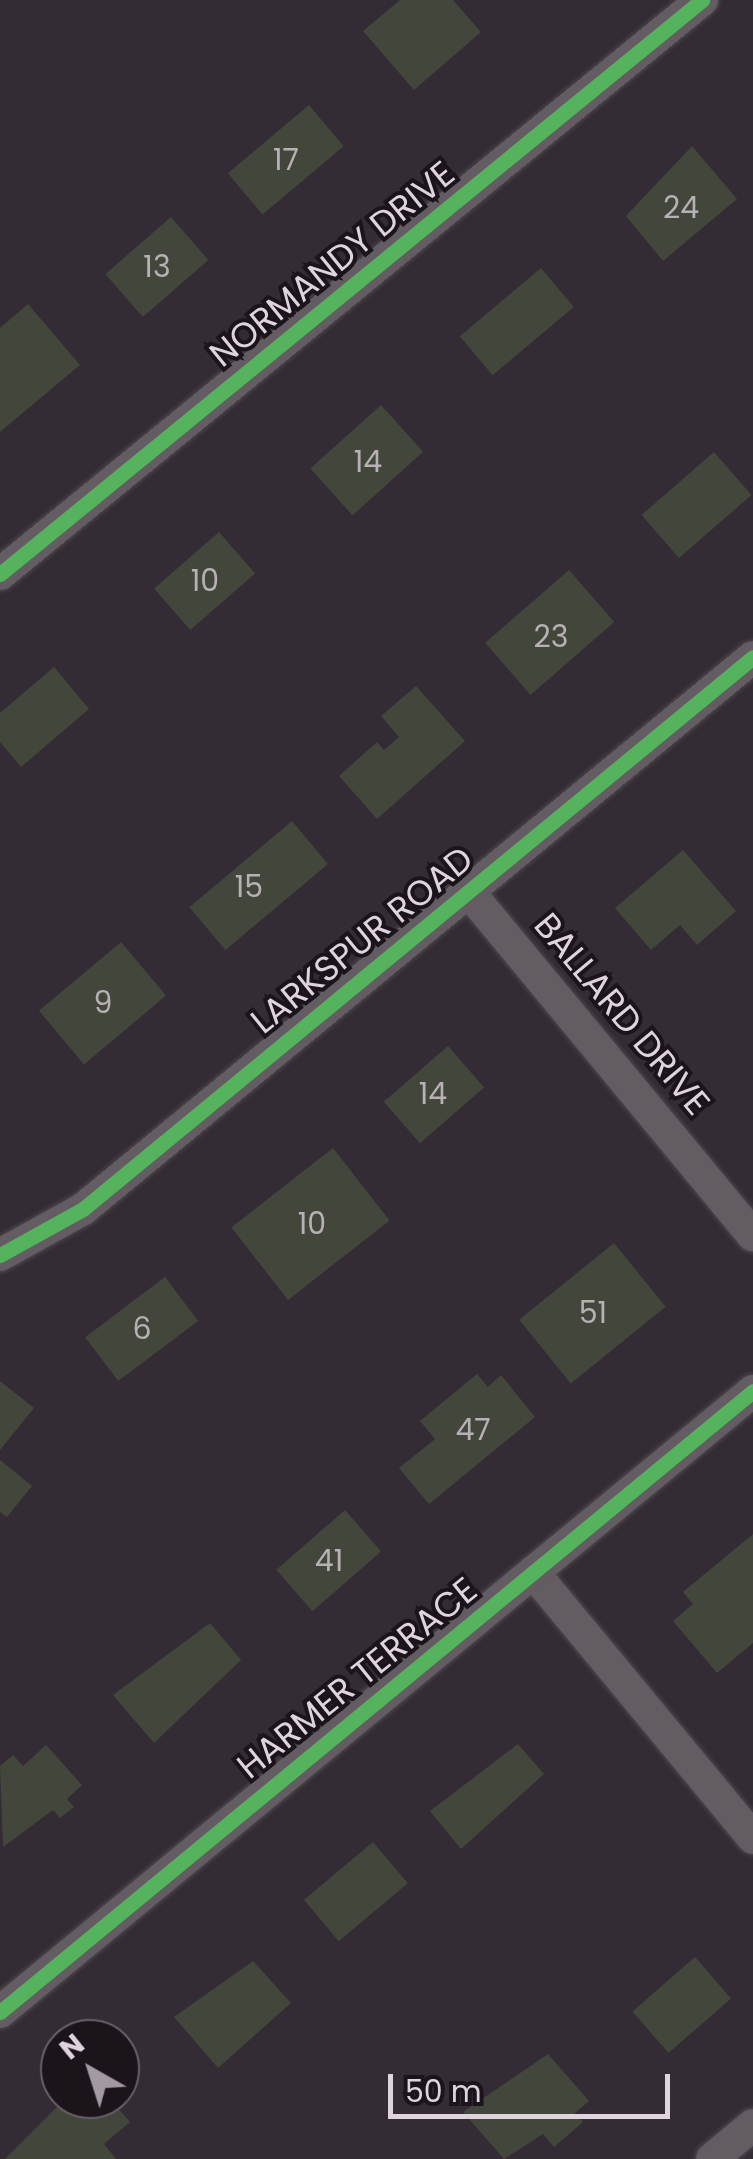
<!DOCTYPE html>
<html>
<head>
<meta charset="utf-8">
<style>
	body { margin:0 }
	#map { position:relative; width:753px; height:2159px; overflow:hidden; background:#342c34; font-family:Poppins,sans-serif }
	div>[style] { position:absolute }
	.building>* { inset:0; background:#43463a; transform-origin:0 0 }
	.roads { filter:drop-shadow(0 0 2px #4e484e) drop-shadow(0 0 2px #4e484e) }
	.street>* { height:32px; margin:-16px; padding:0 16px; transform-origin:16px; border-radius:16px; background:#635c63 }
	.cycleway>* { height:15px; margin:-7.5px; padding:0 7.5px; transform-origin:7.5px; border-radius:7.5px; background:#56b35d }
	span { translate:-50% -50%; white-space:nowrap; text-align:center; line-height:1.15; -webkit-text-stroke:8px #1b141b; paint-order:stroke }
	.number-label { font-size:30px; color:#b7b0b4 }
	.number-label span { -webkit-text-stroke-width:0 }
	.street-label { font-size:35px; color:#ded4dd }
	.north { position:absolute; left:40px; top:2019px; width:100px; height:100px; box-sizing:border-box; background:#1b141b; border:2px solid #696169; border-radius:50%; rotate:321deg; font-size:28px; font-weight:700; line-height:40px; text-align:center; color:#ded4dd }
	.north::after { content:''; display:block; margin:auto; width:35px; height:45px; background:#a299a2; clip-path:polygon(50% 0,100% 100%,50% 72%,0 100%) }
	.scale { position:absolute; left:388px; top:2074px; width:282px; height:45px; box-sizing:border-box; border:5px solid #ded4dd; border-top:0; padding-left:12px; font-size:30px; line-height:35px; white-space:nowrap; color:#ded4dd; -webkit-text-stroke:8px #1b141b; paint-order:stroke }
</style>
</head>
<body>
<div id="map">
	<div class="building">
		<div style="clip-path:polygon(400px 0,453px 0,481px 32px,414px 90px,363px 31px)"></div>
		<div style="left:309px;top:105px;width:54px;height:106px;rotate:50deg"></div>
		<div style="clip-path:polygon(692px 146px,737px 199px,663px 261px,626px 216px)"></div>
		<div style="left:171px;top:217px;width:57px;height:87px;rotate:49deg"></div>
		<div style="left:541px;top:268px;width:51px;height:106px;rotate:50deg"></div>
		<div style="clip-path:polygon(28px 304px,80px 365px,0 432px,0 328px)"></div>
		<div style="left:381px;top:405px;width:63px;height:95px;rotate:48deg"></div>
		<div style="left:714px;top:452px;width:57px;height:96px;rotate:49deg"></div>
		<div style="left:219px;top:532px;width:55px;height:86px;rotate:49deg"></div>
		<div style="left:569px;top:570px;width:69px;height:111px;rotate:49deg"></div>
		<div style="clip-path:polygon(54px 667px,89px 709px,21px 767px,0 742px,0 713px)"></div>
		<div style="clip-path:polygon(416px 686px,465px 741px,377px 819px,339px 776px,377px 742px,384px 750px,399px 737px,381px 716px)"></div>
		<div style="left:292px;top:821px;width:56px;height:134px;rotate:50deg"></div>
		<div style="clip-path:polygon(683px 850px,736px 911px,697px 945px,680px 925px,651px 950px,615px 908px)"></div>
		<div style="left:121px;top:942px;width:70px;height:107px;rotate:50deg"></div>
		<div style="left:448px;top:1046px;width:55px;height:85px;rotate:49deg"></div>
		<div style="left:333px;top:1148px;width:92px;height:129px;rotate:52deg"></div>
		<div style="left:614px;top:1243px;width:82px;height:122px;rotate:51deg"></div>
		<div style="left:165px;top:1277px;width:55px;height:100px;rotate:53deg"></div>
		<div style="clip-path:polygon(477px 1374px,488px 1387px,501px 1375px,535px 1417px,429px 1504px,399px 1468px,435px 1439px,420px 1421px)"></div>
		<div style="clip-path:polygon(0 1381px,34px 1408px,0 1450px)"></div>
		<div style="clip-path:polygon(0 1460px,32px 1486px,7px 1517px,0 1512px)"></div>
		<div style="left:345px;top:1510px;width:55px;height:91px;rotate:49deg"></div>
		<div style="clip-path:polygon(753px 1534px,753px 1643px,717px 1673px,673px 1621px,693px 1604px,683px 1592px)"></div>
		<div style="clip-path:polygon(210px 1623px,241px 1660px,154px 1743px,113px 1695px)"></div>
		<div style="clip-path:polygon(518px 1744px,544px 1774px,461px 1849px,430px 1811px)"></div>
		<div style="clip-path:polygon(46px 1745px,82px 1785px,67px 1799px,74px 1807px,60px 1818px,53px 1810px,3px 1847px,0 1766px,13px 1755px,23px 1766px)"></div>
		<div style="left:373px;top:1842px;width:54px;height:90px;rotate:50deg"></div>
		<div style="left:695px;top:1957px;width:55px;height:83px;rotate:49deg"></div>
		<div style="clip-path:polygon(253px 1961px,291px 2003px,218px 2068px,174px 2017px)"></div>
		<div style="clip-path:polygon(548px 2054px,589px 2101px,575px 2113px,583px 2122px,554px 2147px,543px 2134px,504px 2159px,463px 2112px)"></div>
		<div style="clip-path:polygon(65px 2099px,110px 2099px,130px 2122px,104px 2144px,116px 2159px,5px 2159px)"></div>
	</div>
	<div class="roads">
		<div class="street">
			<div style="left:0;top:574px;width:907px;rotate:-39.27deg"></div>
			<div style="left:468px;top:891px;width:447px;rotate:50.4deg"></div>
			<div style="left:0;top:1255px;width:95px;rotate:-29deg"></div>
			<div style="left:83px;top:1209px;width:868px;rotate:-39.48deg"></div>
			<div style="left:533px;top:1572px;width:345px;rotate:50.4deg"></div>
			<div style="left:0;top:2012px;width:976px;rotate:-39.51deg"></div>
			<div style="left:712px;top:2159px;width:53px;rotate:-39.7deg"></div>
		</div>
	</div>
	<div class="cycleway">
		<div style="left:0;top:574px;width:907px;rotate:-39.27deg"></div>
		<div style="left:0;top:1255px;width:95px;rotate:-29deg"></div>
		<div style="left:83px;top:1209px;width:868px;rotate:-39.48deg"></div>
		<div style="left:0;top:2012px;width:976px;rotate:-39.51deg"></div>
	</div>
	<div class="number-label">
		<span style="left:286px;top:160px">17</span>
		<span style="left:681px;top:208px">24</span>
		<span style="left:157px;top:267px">13</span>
		<span style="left:368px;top:462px">14</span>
		<span style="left:205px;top:581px">10</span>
		<span style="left:551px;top:637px">23</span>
		<span style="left:249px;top:887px">15</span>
		<span style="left:103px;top:1003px">9</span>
		<span style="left:433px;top:1094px">14</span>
		<span style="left:312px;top:1224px">10</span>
		<span style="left:593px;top:1313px">51</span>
		<span style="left:142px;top:1329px">6</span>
		<span style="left:473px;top:1430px">47</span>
		<span style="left:329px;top:1561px">41</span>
	</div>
	<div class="street-label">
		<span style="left:332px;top:264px;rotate:-39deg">NORMANDY DRIVE</span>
		<span style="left:362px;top:940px;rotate:-39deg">LARKSPUR ROAD</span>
		<span style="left:622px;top:1014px;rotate:50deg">BALLARD DRIVE</span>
		<span style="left:357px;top:1678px;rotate:-39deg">HARMER TERRACE</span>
	</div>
	<div class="north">N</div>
	<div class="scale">50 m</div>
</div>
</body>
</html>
